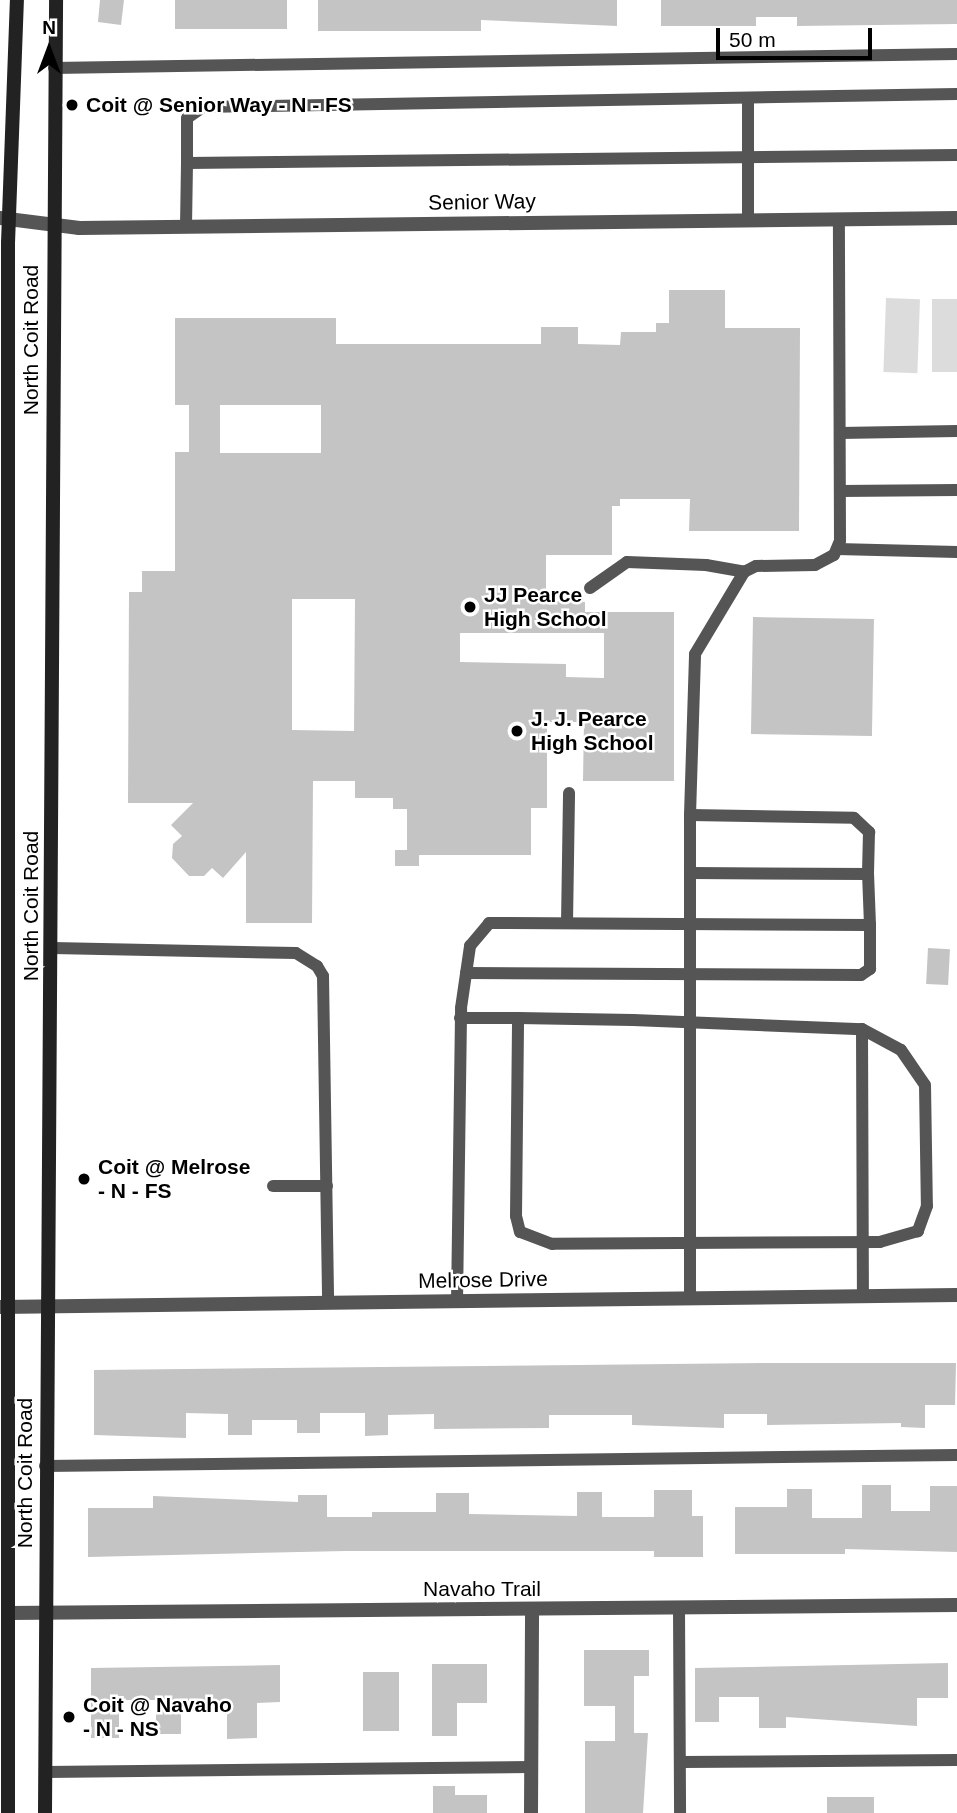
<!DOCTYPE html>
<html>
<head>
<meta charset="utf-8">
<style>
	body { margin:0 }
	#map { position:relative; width:957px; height:1813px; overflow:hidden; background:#fff; font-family:Arial,sans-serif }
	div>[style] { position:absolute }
	.green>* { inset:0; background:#dcdcdc; transform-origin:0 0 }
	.building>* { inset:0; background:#c4c4c4; transform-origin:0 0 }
	.service>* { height:12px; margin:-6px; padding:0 6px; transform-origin:6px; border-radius:6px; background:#555 }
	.minor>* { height:14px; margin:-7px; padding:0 7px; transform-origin:7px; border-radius:7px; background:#555 }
	.tertiary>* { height:14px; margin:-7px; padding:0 7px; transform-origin:7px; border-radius:7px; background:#555 }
	.secondary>* { height:14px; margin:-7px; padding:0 7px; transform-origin:7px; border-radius:7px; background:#222 }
	.dots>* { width:19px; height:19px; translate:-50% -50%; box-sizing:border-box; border:4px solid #fff; border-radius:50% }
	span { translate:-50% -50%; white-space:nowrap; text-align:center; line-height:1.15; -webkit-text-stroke:5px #fff; paint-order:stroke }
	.poi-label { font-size:21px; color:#000; font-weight:700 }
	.left { translate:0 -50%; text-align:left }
	.street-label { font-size:21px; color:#000 }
	.north { position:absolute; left:14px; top:14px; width:70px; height:70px; -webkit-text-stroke:5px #fff; paint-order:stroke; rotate:0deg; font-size:19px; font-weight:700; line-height:28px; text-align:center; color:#000 }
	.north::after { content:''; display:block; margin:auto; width:24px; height:32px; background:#000; clip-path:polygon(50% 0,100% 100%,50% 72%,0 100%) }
	.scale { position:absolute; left:716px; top:28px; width:156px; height:32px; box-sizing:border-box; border:4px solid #000; border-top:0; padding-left:9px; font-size:21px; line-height:24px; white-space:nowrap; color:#000; -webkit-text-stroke:5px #fff; paint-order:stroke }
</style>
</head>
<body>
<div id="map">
	<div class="green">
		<div style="left:886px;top:298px;width:34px;height:74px;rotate:2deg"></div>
		<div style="left:932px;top:299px;width:25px;height:73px"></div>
	</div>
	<div class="building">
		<div style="clip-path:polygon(100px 0,124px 0,121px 25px,98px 22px)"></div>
		<div style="left:175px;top:0;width:112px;height:29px"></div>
		<div style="clip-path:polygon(318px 0,617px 0,617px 26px,481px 20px,481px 31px,318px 31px)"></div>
		<div style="clip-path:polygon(661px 0,957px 0,957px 24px,797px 26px,797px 17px,756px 17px,756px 26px,661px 26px)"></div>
		<div style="clip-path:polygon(evenodd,669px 290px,725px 290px,725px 328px,800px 328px,799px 531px,689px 531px,690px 499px,620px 499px,620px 506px,612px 506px,612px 555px,546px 555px,546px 601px,585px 602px,585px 612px,674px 612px,674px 781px,583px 781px,584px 722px,547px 722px,547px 808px,531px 808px,531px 855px,419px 855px,419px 866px,395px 866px,395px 850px,407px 850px,407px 809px,393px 809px,393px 798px,355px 798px,355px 781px,313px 781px,312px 923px,246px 923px,246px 852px,223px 878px,212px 868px,204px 876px,189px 876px,172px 858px,173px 844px,182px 836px,171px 825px,193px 803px,128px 803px,129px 592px,142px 592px,142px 571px,175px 571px,175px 452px,189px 452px,189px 405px,175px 405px,175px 318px,336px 318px,336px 344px,541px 344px,541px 327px,578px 327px,578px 344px,620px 345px,621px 332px,656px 332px,656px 323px,669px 323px,669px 290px,220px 405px,321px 405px,321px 453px,220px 453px,220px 405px,669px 290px,292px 599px,355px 599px,354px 731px,292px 730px,292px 599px,669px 290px,460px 633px,604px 633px,604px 678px,566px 677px,566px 664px,460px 662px,460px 633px)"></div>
		<div style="left:753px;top:617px;width:121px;height:117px;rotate:1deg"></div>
		<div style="left:928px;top:948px;width:22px;height:36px;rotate:3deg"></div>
		<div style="clip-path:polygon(766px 1363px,956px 1363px,955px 1405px,925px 1405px,925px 1428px,901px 1427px,901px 1423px,767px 1425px,767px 1414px,724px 1414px,724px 1428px,632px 1425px,632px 1415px,549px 1415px,549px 1428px,434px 1429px,434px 1414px,388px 1415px,388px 1435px,365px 1436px,365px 1413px,320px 1413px,320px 1433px,297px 1433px,297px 1420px,252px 1420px,252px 1435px,228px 1435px,228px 1414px,186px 1413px,186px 1438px,94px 1435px,94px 1370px)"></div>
		<div style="clip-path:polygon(862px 1485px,891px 1485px,891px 1511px,930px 1511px,930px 1486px,957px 1486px,957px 1552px,845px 1549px,845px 1554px,735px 1554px,735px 1507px,787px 1507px,787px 1489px,812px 1489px,812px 1518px,862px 1518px)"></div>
		<div style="clip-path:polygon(654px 1490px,692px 1490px,692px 1516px,703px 1516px,703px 1557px,654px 1557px,654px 1551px,345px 1551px,88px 1557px,88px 1508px,153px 1508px,153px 1496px,298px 1502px,298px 1495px,327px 1495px,327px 1517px,372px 1517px,372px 1512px,436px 1512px,436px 1493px,469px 1493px,469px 1514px,577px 1516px,577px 1492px,602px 1492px,602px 1517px,654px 1517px)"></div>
		<div style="clip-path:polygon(584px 1650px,649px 1650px,649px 1676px,634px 1676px,634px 1733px,648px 1733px,643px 1813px,585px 1813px,585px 1741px,615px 1741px,615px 1706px,584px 1706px)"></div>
		<div style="clip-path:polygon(948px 1663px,948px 1698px,917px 1698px,917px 1726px,786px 1717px,786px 1728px,759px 1728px,759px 1697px,719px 1697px,719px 1722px,695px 1722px,695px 1668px)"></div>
		<div style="clip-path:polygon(432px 1664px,487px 1664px,487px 1703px,457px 1703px,457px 1736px,432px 1736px)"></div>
		<div style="clip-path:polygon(280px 1665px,280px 1702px,257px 1703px,257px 1738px,227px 1739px,227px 1703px,181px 1703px,181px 1734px,156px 1734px,156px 1700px,119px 1700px,119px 1738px,91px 1738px,91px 1668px)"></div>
		<div style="left:363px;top:1672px;width:36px;height:59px"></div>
		<div style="clip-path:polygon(433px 1786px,455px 1786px,455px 1795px,487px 1795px,487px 1813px,433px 1813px)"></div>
		<div style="left:827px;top:1797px;width:47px;height:16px"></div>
	</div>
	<div class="service">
		<div style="left:54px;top:68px;width:903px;rotate:-0.89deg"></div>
		<div style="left:957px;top:94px;width:754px;rotate:179.01deg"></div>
		<div style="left:203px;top:107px;width:19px;rotate:145deg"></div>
		<div style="left:187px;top:118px;width:45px;rotate:90deg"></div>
		<div style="left:187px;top:163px;width:770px;rotate:-0.6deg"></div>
		<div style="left:748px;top:220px;width:121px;rotate:-90deg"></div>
		<div style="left:186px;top:227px;width:64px;rotate:-89.1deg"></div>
		<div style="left:840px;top:433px;width:117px;rotate:-1deg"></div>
		<div style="left:840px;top:491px;width:117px;rotate:-0.5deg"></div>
		<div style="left:837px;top:549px;width:120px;rotate:1.4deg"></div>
		<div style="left:590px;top:588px;width:45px;rotate:-35.1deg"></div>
		<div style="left:627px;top:562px;width:79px;rotate:2.2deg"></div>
		<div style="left:706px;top:565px;width:39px;rotate:10deg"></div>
		<div style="left:690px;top:815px;width:164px;rotate:1deg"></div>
		<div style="left:854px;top:818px;width:21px;rotate:43deg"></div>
		<div style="left:869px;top:832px;width:42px;rotate:91.4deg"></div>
		<div style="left:567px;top:923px;width:130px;rotate:-89.1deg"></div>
		<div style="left:53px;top:948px;width:243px;rotate:1.2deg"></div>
		<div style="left:296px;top:953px;width:25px;rotate:32deg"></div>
		<div style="left:317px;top:966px;width:12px;rotate:59deg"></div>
		<div style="left:323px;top:976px;width:327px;rotate:89.1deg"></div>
		<div style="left:466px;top:973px;width:395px;rotate:0.3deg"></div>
		<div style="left:861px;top:975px;width:11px;rotate:-34deg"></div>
		<div style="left:870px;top:969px;width:44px;rotate:-90deg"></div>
		<div style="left:460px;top:1018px;width:58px"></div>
		<div style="left:518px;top:1018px;width:115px;rotate:1deg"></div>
		<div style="left:633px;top:1020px;width:229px;rotate:2.3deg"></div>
		<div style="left:862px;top:1029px;width:44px;rotate:28.3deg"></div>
		<div style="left:901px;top:1050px;width:42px;rotate:55.6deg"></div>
		<div style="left:925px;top:1085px;width:121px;rotate:89.1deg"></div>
		<div style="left:927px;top:1206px;width:27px;rotate:110deg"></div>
		<div style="left:918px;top:1231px;width:40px;rotate:164deg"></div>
		<div style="left:880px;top:1242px;width:328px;rotate:179.7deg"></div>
		<div style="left:552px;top:1244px;width:34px;rotate:-159deg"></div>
		<div style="left:520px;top:1232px;width:16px;rotate:-104deg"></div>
		<div style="left:516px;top:1216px;width:198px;rotate:-89.4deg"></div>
		<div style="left:862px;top:1029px;width:267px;rotate:89.8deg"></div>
		<div style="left:273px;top:1186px;width:54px"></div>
		<div style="left:690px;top:1299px;width:484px;rotate:-90deg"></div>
		<div style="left:690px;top:815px;width:161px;rotate:-88.2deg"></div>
		<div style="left:695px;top:654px;width:96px;rotate:-59.1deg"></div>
		<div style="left:744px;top:572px;width:13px;rotate:-27deg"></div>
		<div style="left:756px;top:566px;width:59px;rotate:-1deg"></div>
		<div style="left:815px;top:565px;width:21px;rotate:-28deg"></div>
		<div style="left:834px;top:555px;width:15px;rotate:-67deg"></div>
		<div style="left:840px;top:541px;width:322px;rotate:-90.2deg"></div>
		<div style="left:457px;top:1302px;width:294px;rotate:-89.2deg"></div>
		<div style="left:461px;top:1008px;width:63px;rotate:-81.7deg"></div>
		<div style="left:470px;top:946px;width:30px;rotate:-50deg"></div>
		<div style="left:489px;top:923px;width:381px;rotate:0.3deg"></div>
		<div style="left:870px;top:925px;width:51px;rotate:-92.2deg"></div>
		<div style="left:868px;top:874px;width:178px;rotate:-179.7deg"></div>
		<div style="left:45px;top:1466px;width:912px;rotate:-0.69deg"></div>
		<div style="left:679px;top:1609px;width:204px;rotate:89.7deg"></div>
		<div style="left:681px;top:1762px;width:276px;rotate:-0.4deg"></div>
		<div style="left:46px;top:1772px;width:485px;rotate:-0.6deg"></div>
	</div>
	<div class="minor">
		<div style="left:0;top:218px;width:80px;rotate:7.2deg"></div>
		<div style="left:79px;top:228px;width:878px;rotate:-0.65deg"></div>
		<div style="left:8px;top:1613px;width:949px;rotate:-0.48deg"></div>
		<div style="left:531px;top:1813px;width:204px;rotate:-89.7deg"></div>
	</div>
	<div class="tertiary">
		<div style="left:0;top:1307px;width:957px;rotate:-0.72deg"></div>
	</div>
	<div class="secondary">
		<div style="left:8px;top:1813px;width:1570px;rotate:-90deg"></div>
		<div style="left:8px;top:243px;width:243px;rotate:-87.9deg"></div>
		<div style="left:45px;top:1813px;width:1813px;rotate:-89.65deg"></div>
	</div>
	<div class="dots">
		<div style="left:72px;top:105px;background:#000"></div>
		<div style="left:470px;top:607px;background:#000"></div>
		<div style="left:517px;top:731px;background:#000"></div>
		<div style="left:84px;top:1179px;background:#000"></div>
		<div style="left:69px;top:1717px;background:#000"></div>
	</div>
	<div class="poi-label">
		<span class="left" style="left:86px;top:105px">Coit @ Senior Way - N - FS</span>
		<span class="left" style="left:484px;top:607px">JJ Pearce<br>High School</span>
		<span class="left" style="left:531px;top:731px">J. J. Pearce<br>High School</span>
		<span class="left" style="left:98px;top:1179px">Coit @ Melrose<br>- N - FS</span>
		<span class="left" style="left:83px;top:1717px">Coit @ Navaho<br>- N - NS</span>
	</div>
	<div class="street-label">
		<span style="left:482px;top:202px;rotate:-1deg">Senior Way</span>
		<span style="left:31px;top:340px;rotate:-90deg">North Coit Road</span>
		<span style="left:31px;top:906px;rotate:-90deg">North Coit Road</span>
		<span style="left:483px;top:1280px;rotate:-1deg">Melrose Drive</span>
		<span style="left:25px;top:1473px;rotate:-90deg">North Coit Road</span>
		<span style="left:482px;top:1589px">Navaho Trail</span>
	</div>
	<div class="north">N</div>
	<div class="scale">50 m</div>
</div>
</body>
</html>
